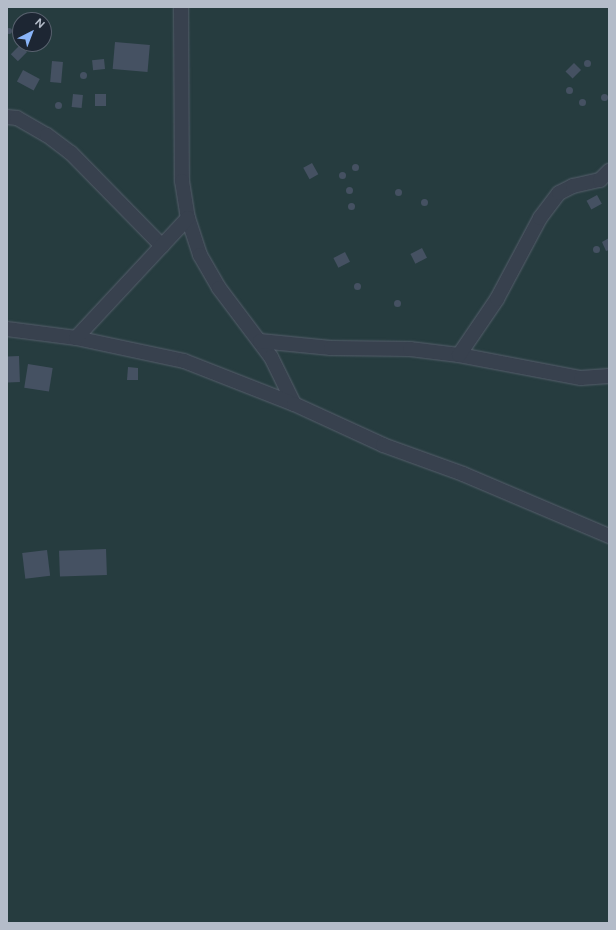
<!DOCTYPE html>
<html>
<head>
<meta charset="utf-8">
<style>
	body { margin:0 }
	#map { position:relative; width:616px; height:930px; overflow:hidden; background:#242f3e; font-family:Figtree,sans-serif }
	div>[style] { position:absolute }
	.green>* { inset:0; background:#263c3f }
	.building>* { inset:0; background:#455162; transform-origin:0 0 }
	.round { border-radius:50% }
	.roads { filter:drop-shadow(0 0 1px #565f6c) drop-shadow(0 0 1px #565f6c) }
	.street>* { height:14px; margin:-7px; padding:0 7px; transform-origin:7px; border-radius:7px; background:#38414e }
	span { translate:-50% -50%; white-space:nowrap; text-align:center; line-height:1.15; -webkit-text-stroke:3px #1d2633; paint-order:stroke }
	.frame { position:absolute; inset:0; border:8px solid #b4bcc9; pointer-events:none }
	.north { position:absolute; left:12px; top:12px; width:40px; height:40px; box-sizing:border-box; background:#1d2633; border:1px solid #59626f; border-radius:50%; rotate:42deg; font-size:11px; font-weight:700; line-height:16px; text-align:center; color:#b4bcc9 }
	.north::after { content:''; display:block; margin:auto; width:14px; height:18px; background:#8ab4f8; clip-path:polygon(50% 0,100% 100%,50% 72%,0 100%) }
</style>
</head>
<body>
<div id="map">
	<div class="green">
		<div style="clip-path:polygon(evenodd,7px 7px,609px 7px,609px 923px,7px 923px,7px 7px,20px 20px,44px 20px,44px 44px,20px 44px,20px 20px)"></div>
	</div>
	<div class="building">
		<div class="round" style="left:6px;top:28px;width:6px;height:6px"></div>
		<div style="left:115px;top:42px;width:35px;height:27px;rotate:5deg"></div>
		<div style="left:20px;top:45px;width:10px;height:13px;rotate:45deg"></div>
		<div style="left:104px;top:59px;width:10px;height:12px;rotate:84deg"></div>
		<div class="round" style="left:583.5px;top:59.5px;width:7px;height:7px"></div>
		<div style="left:52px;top:61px;width:11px;height:21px;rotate:5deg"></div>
		<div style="left:574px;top:63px;width:10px;height:12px;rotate:45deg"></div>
		<div style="left:23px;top:70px;width:19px;height:13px;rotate:28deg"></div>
		<div class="round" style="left:79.5px;top:71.5px;width:7px;height:7px"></div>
		<div class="round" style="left:565.5px;top:86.5px;width:7px;height:7px"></div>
		<div class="round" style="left:600.5px;top:93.5px;width:7px;height:7px"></div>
		<div style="left:73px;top:94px;width:10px;height:13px;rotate:6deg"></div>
		<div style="left:95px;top:94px;width:11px;height:12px"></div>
		<div class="round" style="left:578.5px;top:98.5px;width:7px;height:7px"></div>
		<div class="round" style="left:54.5px;top:101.5px;width:7px;height:7px"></div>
		<div style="left:312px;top:163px;width:13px;height:10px;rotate:61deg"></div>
		<div class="round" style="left:351.5px;top:163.5px;width:7px;height:7px"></div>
		<div class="round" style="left:338.5px;top:171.5px;width:7px;height:7px"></div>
		<div class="round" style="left:345.5px;top:186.5px;width:7px;height:7px"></div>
		<div class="round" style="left:394.5px;top:188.5px;width:7px;height:7px"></div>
		<div style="left:597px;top:195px;width:10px;height:12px;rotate:61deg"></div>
		<div class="round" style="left:420.5px;top:198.5px;width:7px;height:7px"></div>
		<div class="round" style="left:347.5px;top:202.5px;width:7px;height:7px"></div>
		<div style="clip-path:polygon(609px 238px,609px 250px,606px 251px,602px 242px)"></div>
		<div class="round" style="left:592.5px;top:245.5px;width:7px;height:7px"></div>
		<div style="left:422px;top:248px;width:11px;height:13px;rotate:63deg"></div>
		<div style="left:345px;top:252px;width:11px;height:13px;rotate:63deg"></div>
		<div class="round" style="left:353.5px;top:282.5px;width:7px;height:7px"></div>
		<div class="round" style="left:393.5px;top:299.5px;width:7px;height:7px"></div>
		<div style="left:19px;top:356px;width:26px;height:12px;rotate:88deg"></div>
		<div style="left:28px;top:364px;width:25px;height:24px;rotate:9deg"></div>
		<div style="clip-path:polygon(128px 367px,138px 368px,138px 380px,127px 380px)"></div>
		<div style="left:106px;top:549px;width:26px;height:47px;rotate:88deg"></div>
		<div style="left:47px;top:550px;width:26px;height:25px;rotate:83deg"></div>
	</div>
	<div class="roads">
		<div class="street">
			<div style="left:181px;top:7px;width:174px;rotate:89.7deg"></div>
			<div style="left:182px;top:181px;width:37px;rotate:81deg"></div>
			<div style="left:188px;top:218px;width:39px;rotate:72deg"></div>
			<div style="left:200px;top:255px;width:38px;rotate:60deg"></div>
			<div style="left:219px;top:288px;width:86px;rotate:53deg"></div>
			<div style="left:271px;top:357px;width:52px;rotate:63.9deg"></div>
			<div style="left:7px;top:117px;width:10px;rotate:6deg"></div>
			<div style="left:17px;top:118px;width:34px;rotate:30deg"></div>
			<div style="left:47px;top:135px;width:30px;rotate:37deg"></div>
			<div style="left:71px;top:153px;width:130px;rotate:45.6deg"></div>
			<div style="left:7px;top:329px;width:70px;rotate:7.4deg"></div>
			<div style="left:76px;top:338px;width:110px;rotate:12deg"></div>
			<div style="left:184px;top:361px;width:118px;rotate:21.4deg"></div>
			<div style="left:294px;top:404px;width:98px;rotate:24.7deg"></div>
			<div style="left:383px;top:445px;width:85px;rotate:19.9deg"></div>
			<div style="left:463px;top:474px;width:159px;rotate:23deg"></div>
			<div style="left:76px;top:338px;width:164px;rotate:-47deg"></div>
			<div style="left:260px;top:341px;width:71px;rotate:5.6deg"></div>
			<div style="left:331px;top:348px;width:79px;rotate:0.7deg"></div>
			<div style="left:410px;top:349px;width:49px;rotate:7deg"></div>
			<div style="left:459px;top:355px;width:124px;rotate:10.7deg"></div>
			<div style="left:581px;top:378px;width:28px;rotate:-4deg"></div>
			<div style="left:459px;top:355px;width:68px;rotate:-55.8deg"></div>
			<div style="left:497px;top:299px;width:92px;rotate:-62deg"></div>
			<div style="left:540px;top:218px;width:31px;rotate:-53deg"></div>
			<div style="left:559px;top:193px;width:16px;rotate:-27deg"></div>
			<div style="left:573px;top:186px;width:28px;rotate:-13deg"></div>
			<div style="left:600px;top:180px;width:13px;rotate:-45deg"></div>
		</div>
	</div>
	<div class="frame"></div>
	<div class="north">N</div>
</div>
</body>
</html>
